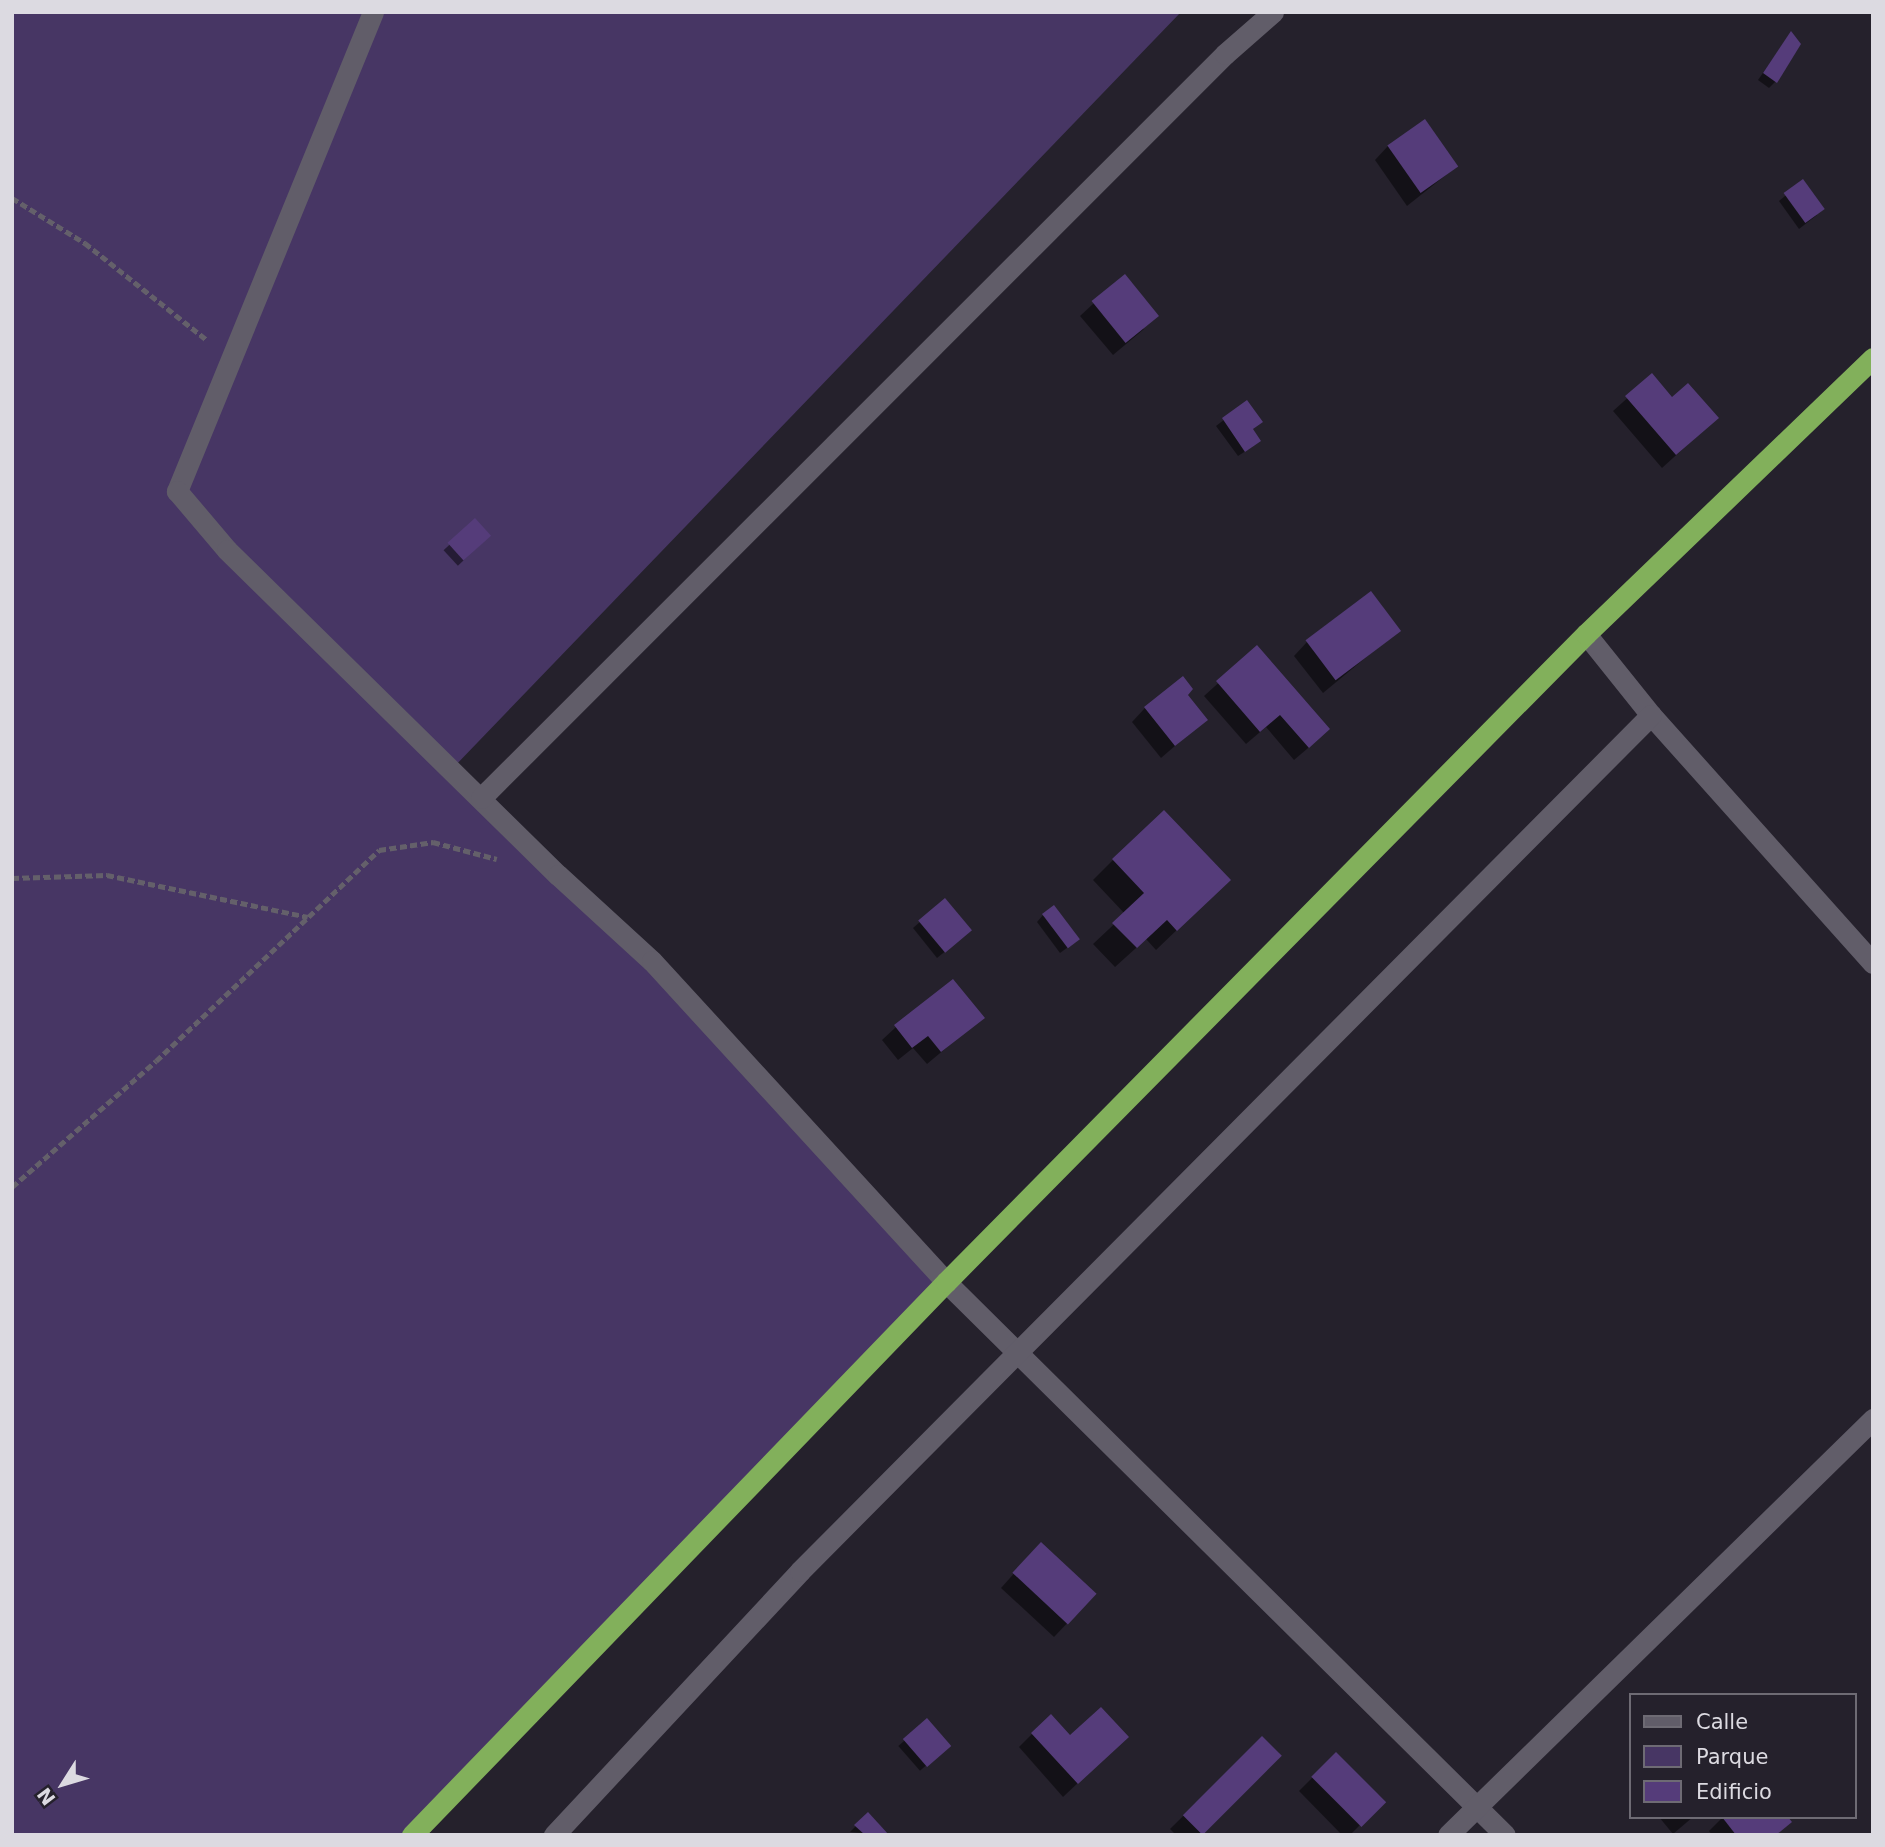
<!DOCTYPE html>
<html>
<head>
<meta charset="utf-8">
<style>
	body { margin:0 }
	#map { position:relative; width:1885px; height:1847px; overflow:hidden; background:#25212c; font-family:"DejaVu Sans",sans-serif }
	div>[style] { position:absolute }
	.green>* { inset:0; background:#473664 }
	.shadow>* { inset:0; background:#0007; transform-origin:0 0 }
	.building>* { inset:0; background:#553c7a; transform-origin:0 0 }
	.path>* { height:4.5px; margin-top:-2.25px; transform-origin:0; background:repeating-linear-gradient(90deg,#64606a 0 7px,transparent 0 10.5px) }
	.minor>* { height:21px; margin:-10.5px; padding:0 10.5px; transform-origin:10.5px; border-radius:10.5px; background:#615d69 }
	.highway>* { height:21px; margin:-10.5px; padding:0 10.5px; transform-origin:10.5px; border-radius:10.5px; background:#82b05b }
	span { translate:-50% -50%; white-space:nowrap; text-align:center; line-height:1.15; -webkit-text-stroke:5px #25212c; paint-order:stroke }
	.frame { position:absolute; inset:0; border:14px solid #dcdae1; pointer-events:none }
	.legend { position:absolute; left:1629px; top:1693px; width:228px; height:126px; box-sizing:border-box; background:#25212c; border:2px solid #6e6b74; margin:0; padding:9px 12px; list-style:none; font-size:21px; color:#dcdae1 }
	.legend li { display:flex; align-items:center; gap:14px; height:35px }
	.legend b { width:35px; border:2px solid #6e6b74 }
	.north { position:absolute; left:28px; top:1749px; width:70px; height:70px; -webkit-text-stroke:5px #25212c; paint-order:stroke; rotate:233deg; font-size:19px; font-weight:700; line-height:28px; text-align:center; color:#dcdae1 }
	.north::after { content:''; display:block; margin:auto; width:24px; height:32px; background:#dcdae1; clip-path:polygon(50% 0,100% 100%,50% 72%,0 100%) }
</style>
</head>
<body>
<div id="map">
	<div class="green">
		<div style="clip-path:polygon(12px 12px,1181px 12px,452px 769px,558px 875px,946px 1282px,412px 1835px,12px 1835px)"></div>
	</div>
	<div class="shadow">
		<div style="clip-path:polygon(1790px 34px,1775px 82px,1769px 88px,1758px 80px)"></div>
		<div style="clip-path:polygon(1388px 146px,1456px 167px,1407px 206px,1375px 160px)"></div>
		<div style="clip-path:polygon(1803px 181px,1817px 215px,1799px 229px,1779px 201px)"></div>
		<div style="clip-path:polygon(1094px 303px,1144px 329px,1113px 355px,1080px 316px)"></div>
		<div style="clip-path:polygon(1652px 376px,1672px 400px,1717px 418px,1662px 468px,1613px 411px)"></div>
		<div style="clip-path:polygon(1247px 402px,1260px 422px,1252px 430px,1252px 447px,1238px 456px,1216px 426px)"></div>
		<div style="left:475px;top:521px;width:21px;height:43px;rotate:47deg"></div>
		<div style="clip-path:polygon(1399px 630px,1323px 693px,1294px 656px,1307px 642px)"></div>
		<div style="clip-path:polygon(1257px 648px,1314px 743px,1294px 760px,1266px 727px,1246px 744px,1204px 696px)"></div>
		<div style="clip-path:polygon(1186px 696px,1205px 720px,1161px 758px,1132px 722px,1145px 708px)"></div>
		<div style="clip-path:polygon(1113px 860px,1208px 900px,1156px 950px,1146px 939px,1115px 967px,1093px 944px,1125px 914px,1093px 880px)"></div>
		<div style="clip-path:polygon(945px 900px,963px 937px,937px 958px,913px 928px)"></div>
		<div style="clip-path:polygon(1043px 915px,1071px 945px,1060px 953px,1037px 922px)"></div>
		<div style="clip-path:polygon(982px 1018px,927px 1064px,913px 1048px,898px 1060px,882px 1040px,896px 1027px)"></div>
		<div style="clip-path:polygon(1028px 1558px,1095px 1594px,1054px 1637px,1001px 1588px)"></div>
		<div style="left:927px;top:1721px;width:33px;height:38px;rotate:49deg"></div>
		<div style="clip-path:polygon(1032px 1734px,1070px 1737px,1113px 1750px,1063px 1797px,1019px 1747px)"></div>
		<div style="clip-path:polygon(1262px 1738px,1280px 1756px,1200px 1835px,1176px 1835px,1170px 1829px)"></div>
		<div style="clip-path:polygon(1336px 1754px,1383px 1802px,1350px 1835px,1342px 1835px,1299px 1791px)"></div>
		<div style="clip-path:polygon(868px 1814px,887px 1835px,850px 1832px)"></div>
		<div style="clip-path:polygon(1659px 1817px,1693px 1817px,1673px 1834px)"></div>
		<div style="clip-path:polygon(1723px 1817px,1789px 1822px,1776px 1835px,1712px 1835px,1709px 1831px)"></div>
	</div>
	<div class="building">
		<div style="clip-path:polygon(1791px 31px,1801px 44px,1777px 83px,1763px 73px)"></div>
		<div style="left:1425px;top:119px;width:58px;height:46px;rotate:55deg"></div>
		<div style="left:1803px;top:179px;width:37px;height:24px;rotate:54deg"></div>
		<div style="left:1125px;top:274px;width:54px;height:43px;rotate:51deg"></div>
		<div style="clip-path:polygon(1652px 373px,1672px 397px,1688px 383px,1719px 418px,1676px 455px,1625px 396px)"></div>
		<div style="clip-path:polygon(1247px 400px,1263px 422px,1253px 429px,1261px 441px,1245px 452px,1222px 418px)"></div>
		<div style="left:475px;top:518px;width:24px;height:37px;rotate:48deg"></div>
		<div style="left:1371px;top:591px;width:50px;height:82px;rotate:53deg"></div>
		<div style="clip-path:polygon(1257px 645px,1330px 729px,1309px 748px,1280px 715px,1260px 732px,1216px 681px)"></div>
		<div style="clip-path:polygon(1183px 676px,1193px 689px,1188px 695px,1208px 720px,1175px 746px,1144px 707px)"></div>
		<div style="clip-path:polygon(1164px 810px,1231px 880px,1177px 931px,1167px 920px,1137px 948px,1112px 923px,1144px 893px,1112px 859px)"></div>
		<div style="left:945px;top:898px;width:42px;height:35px;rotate:50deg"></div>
		<div style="left:1054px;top:905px;width:43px;height:15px;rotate:53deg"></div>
		<div style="clip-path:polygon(953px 979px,985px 1018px,941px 1052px,928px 1036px,912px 1048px,894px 1025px)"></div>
		<div style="left:1041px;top:1542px;width:76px;height:42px;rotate:43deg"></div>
		<div style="clip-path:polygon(1101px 1707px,1129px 1737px,1078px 1784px,1031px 1733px,1051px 1714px,1070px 1735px)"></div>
		<div style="left:927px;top:1718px;width:37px;height:32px;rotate:49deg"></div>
		<div style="left:1262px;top:1736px;width:28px;height:112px;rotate:45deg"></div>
		<div style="left:1336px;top:1752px;width:71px;height:35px;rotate:45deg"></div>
		<div style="clip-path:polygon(868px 1812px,889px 1835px,865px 1835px,854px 1825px)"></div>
		<div style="clip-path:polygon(1722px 1817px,1788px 1817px,1792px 1822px,1776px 1835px,1736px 1835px)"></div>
	</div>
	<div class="path">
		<div style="left:12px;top:198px;width:86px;rotate:31.7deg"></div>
		<div style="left:85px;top:243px;width:156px;rotate:38.5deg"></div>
		<div style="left:12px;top:878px;width:95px;rotate:-1.8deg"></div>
		<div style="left:107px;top:875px;width:205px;rotate:11.8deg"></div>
		<div style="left:12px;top:1187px;width:191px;rotate:-41.2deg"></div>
		<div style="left:156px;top:1061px;width:307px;rotate:-43.4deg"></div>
		<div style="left:379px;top:850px;width:55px;rotate:-8.4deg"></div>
		<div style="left:433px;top:842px;width:66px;rotate:14.9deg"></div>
	</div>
	<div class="minor">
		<div style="left:373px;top:12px;width:518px;rotate:112.25deg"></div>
		<div style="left:177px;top:491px;width:77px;rotate:49.7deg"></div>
		<div style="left:227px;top:550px;width:464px;rotate:44.5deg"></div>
		<div style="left:558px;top:875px;width:127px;rotate:42.5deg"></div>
		<div style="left:652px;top:961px;width:435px;rotate:47.5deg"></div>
		<div style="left:946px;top:1282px;width:786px;rotate:44.69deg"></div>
		<div style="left:1586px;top:634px;width:104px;rotate:51.3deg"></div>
		<div style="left:1651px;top:715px;width:333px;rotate:48.2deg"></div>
		<div style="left:481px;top:798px;width:1052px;rotate:-45deg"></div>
		<div style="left:1225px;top:54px;width:64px;rotate:-41.2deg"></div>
		<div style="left:554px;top:1835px;width:361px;rotate:-47deg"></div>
		<div style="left:800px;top:1571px;width:1207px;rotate:-45.17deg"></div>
		<div style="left:1448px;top:1835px;width:595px;rotate:-44.39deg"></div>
	</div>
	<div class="highway">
		<div style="left:412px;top:1835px;width:769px;rotate:-46deg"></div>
		<div style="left:946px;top:1282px;width:911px;rotate:-45.36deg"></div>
		<div style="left:1586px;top:634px;width:398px;rotate:-43.9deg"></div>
	</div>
	<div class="frame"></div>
	<ul class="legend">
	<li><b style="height:9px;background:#615d69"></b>Calle</li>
	<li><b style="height:19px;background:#473664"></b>Parque</li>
	<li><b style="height:19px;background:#553c7a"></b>Edificio</li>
	</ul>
	<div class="north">N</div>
</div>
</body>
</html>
